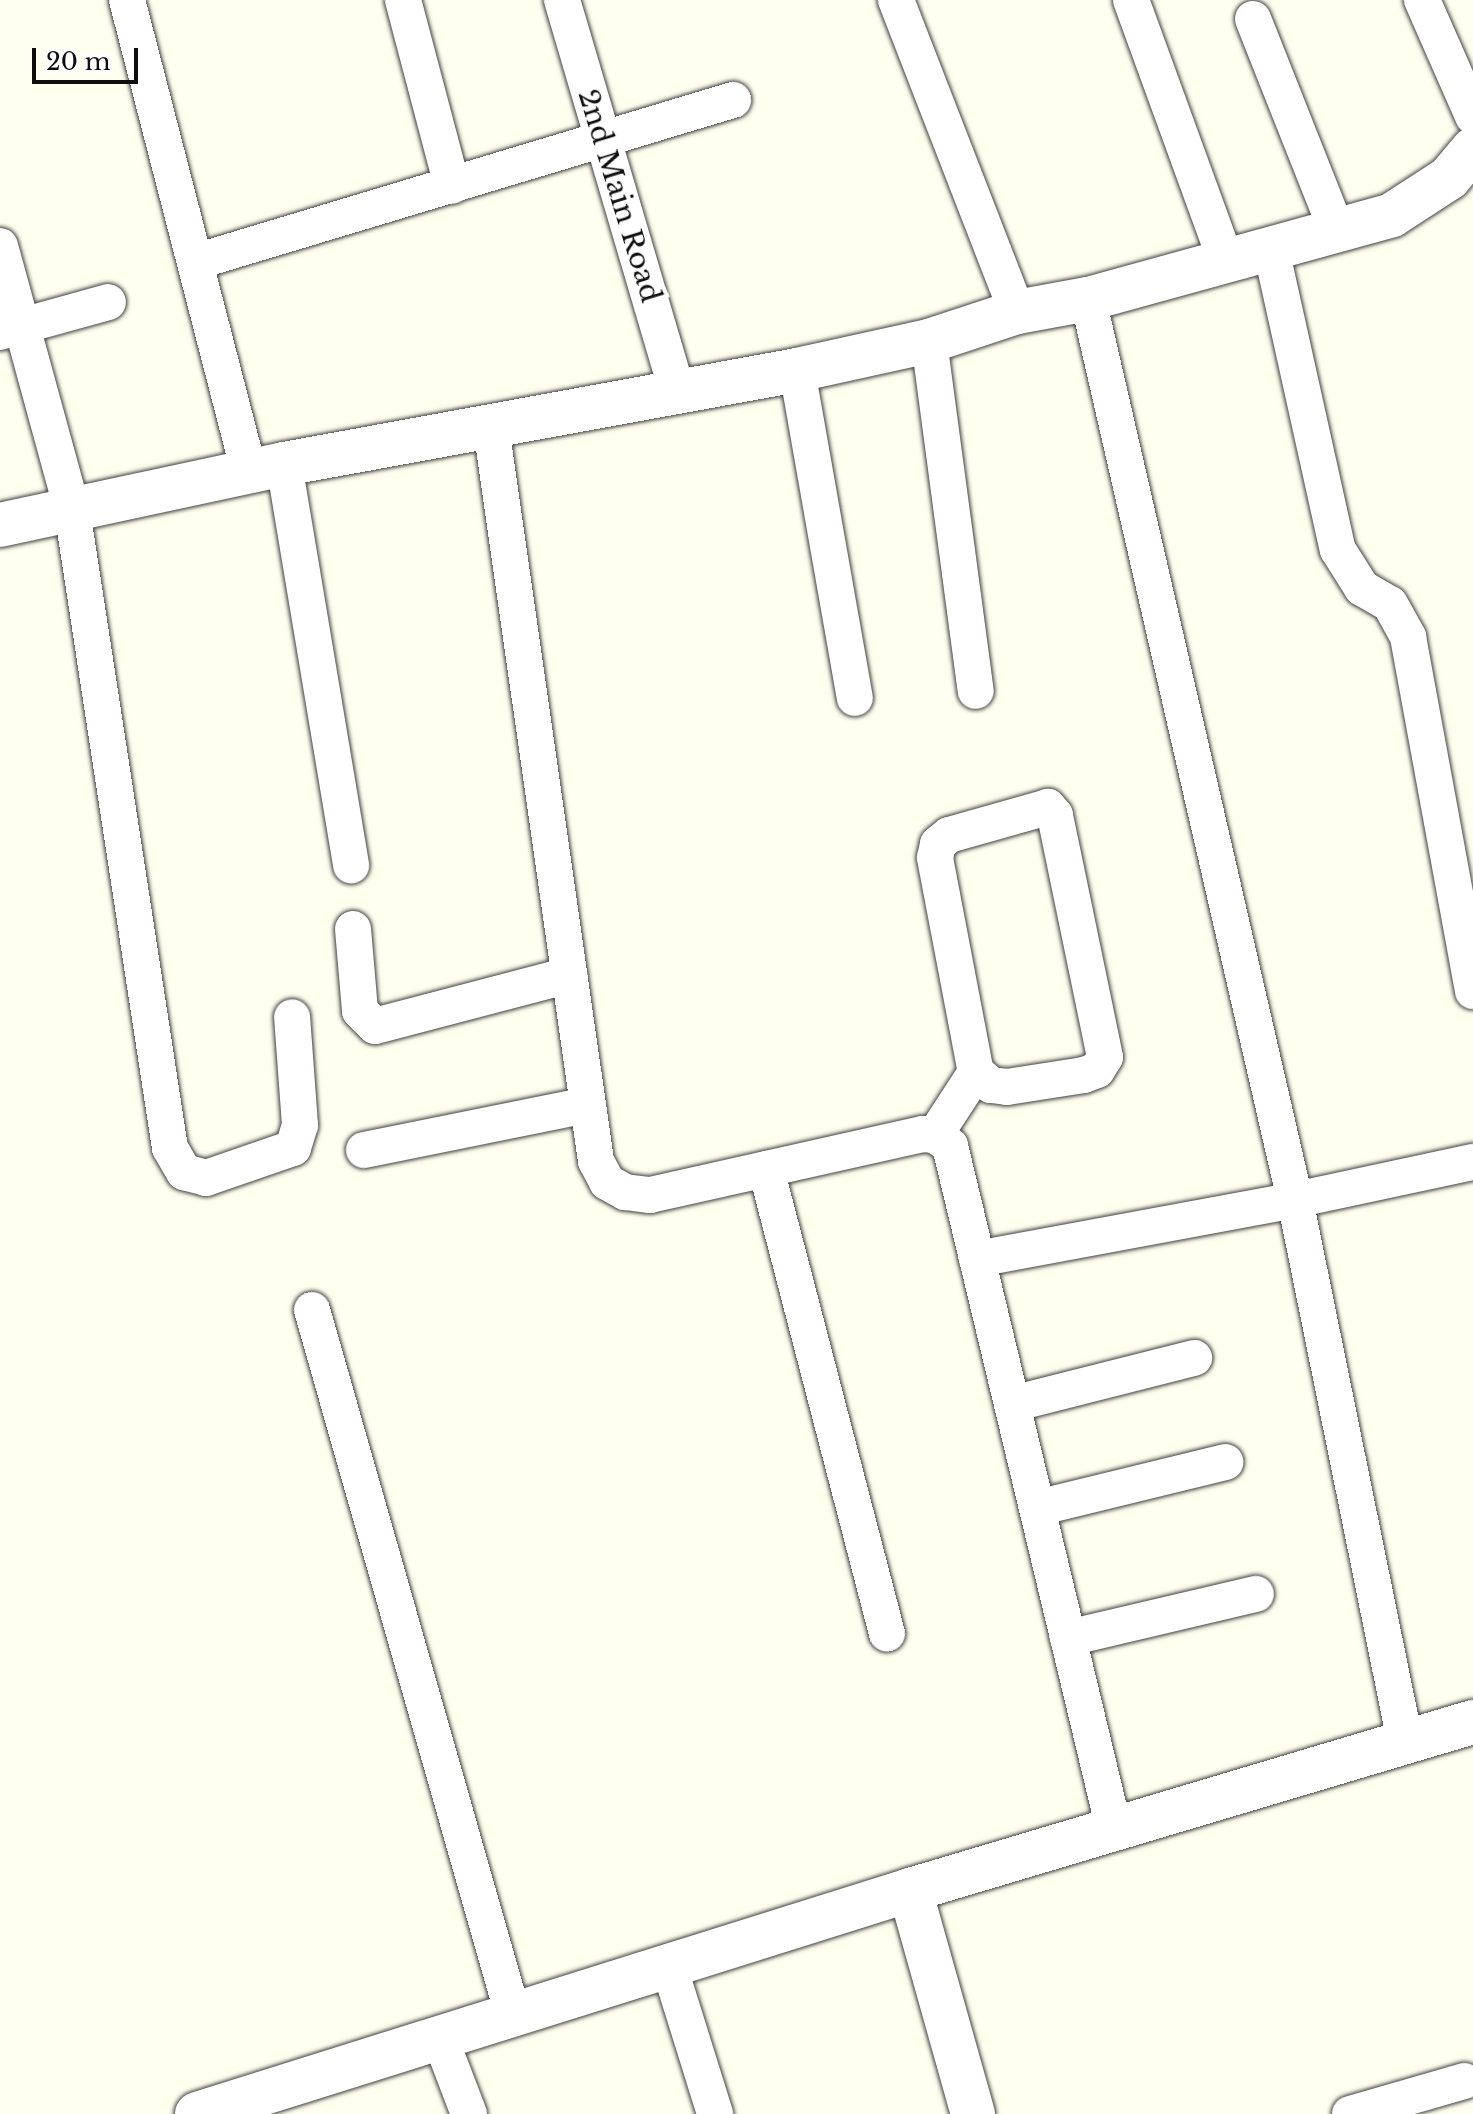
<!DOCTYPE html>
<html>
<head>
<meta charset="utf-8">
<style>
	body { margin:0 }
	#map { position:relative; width:1473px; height:2114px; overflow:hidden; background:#ffffef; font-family:"Libre Baskerville",serif }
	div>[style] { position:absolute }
	.roads { filter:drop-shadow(0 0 2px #414141) drop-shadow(0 0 2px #414141) }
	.minor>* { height:36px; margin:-18px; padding:0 18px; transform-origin:18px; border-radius:18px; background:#fff }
	.tertiary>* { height:44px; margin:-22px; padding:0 22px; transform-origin:22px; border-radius:22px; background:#fff }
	span { translate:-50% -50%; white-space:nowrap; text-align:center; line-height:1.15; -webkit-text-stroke:8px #fff; paint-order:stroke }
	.street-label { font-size:28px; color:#0e0e0e }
	.scale { position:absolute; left:32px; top:48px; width:106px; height:36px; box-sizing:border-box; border:4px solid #0e0e0e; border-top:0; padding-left:10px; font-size:24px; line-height:28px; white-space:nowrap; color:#0e0e0e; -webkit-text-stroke:6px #fff; paint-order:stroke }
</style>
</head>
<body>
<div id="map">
	<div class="roads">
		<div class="minor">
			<div style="left:127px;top:0;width:488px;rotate:75.5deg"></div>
			<div style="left:403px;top:0;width:192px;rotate:75.2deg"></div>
			<div style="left:562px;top:0;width:408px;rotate:73.6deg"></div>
			<div style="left:896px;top:0;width:335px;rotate:68.8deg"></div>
			<div style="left:1131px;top:0;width:278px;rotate:70deg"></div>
			<div style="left:1422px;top:0;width:127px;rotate:66.3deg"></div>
			<div style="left:1253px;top:19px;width:228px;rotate:68.4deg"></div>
			<div style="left:0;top:246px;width:274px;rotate:74.7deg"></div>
			<div style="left:72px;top:510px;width:645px;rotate:81.27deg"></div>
			<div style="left:170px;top:1148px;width:28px;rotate:60deg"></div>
			<div style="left:184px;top:1172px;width:23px;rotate:15deg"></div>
			<div style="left:206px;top:1178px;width:92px;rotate:-19deg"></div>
			<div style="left:293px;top:1148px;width:24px;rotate:-73deg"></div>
			<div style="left:300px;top:1125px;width:108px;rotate:-94.2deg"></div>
			<div style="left:1271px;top:249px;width:308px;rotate:77.5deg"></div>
			<div style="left:1338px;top:550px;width:45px;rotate:57.7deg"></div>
			<div style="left:1362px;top:588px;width:32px;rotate:30deg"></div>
			<div style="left:1390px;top:604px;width:38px;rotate:61deg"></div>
			<div style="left:1408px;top:637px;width:360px;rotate:79.6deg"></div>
			<div style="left:195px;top:262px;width:562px;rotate:-16.76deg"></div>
			<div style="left:0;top:332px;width:112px;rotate:-15.5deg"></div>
			<div style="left:929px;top:341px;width:353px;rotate:82.4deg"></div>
			<div style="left:797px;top:370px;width:333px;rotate:80deg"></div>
			<div style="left:491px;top:427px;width:741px;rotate:81.86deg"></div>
			<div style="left:596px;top:1161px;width:24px;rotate:62deg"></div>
			<div style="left:607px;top:1182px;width:21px;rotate:29deg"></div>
			<div style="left:625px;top:1192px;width:25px;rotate:7deg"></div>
			<div style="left:650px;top:1195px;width:280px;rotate:-12.6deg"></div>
			<div style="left:923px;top:1134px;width:12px;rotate:5deg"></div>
			<div style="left:935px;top:1135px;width:19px;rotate:36deg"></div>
			<div style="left:950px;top:1146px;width:702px;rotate:76.5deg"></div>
			<div style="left:284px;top:464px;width:407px;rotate:80.5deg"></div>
			<div style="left:353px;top:929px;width:82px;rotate:85.1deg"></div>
			<div style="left:360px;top:1011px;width:21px;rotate:45deg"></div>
			<div style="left:375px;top:1026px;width:201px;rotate:-14.7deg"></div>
			<div style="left:935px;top:1135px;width:75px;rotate:-56.9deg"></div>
			<div style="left:976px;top:1072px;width:20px;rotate:41deg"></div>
			<div style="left:991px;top:1085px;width:16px;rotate:7deg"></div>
			<div style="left:1007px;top:1087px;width:78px;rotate:-8.9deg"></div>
			<div style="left:1084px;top:1075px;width:14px;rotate:-21deg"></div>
			<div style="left:1097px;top:1070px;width:15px;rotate:-58deg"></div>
			<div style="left:1105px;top:1057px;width:247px;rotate:-101.7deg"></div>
			<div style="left:1055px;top:815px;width:11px;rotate:-131deg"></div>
			<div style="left:1048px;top:807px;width:103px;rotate:164.2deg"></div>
			<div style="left:949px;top:835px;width:14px;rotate:141deg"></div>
			<div style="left:938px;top:844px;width:14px;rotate:102deg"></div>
			<div style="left:935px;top:858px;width:218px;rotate:79.2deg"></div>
			<div style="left:364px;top:1150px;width:228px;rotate:-11.4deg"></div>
			<div style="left:766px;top:1169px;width:480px;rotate:75.4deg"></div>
			<div style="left:977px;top:1259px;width:323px;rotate:-10.5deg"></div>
			<div style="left:1295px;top:1200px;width:924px;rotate:-102.94deg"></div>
			<div style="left:312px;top:1310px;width:733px;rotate:74.09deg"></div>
			<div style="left:1012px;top:1404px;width:188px;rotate:-14.2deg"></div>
			<div style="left:1037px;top:1508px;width:194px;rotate:-13.7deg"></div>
			<div style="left:1068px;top:1638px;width:193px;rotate:-13.2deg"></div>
			<div style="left:1405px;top:1741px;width:552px;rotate:-101.49deg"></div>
			<div style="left:1295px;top:1200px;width:182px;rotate:-12.1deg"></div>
			<div style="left:669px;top:1966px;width:155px;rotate:72.7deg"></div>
			<div style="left:440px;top:2038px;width:81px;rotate:69.1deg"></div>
			<div style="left:1350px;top:2114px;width:119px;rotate:-16.1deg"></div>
		</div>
		<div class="tertiary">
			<div style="left:0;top:525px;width:290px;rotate:-12.1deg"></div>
			<div style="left:284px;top:464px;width:522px;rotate:-10.38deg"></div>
			<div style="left:797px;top:370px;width:135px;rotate:-12.4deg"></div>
			<div style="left:929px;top:341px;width:93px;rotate:-18.2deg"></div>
			<div style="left:1017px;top:312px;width:72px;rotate:-10.4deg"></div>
			<div style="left:1088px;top:299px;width:315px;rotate:-15.4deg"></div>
			<div style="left:1392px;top:215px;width:68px;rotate:-33deg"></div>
			<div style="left:1449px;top:178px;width:38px;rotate:-50deg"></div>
			<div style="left:910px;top:1890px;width:233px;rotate:74.3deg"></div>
			<div style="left:197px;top:2114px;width:747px;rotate:-17.44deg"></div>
			<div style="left:910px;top:1890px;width:588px;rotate:-16.62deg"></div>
		</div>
	</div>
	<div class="street-label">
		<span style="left:619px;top:196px;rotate:73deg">2nd Main Road</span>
	</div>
	<div class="scale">20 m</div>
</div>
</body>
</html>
